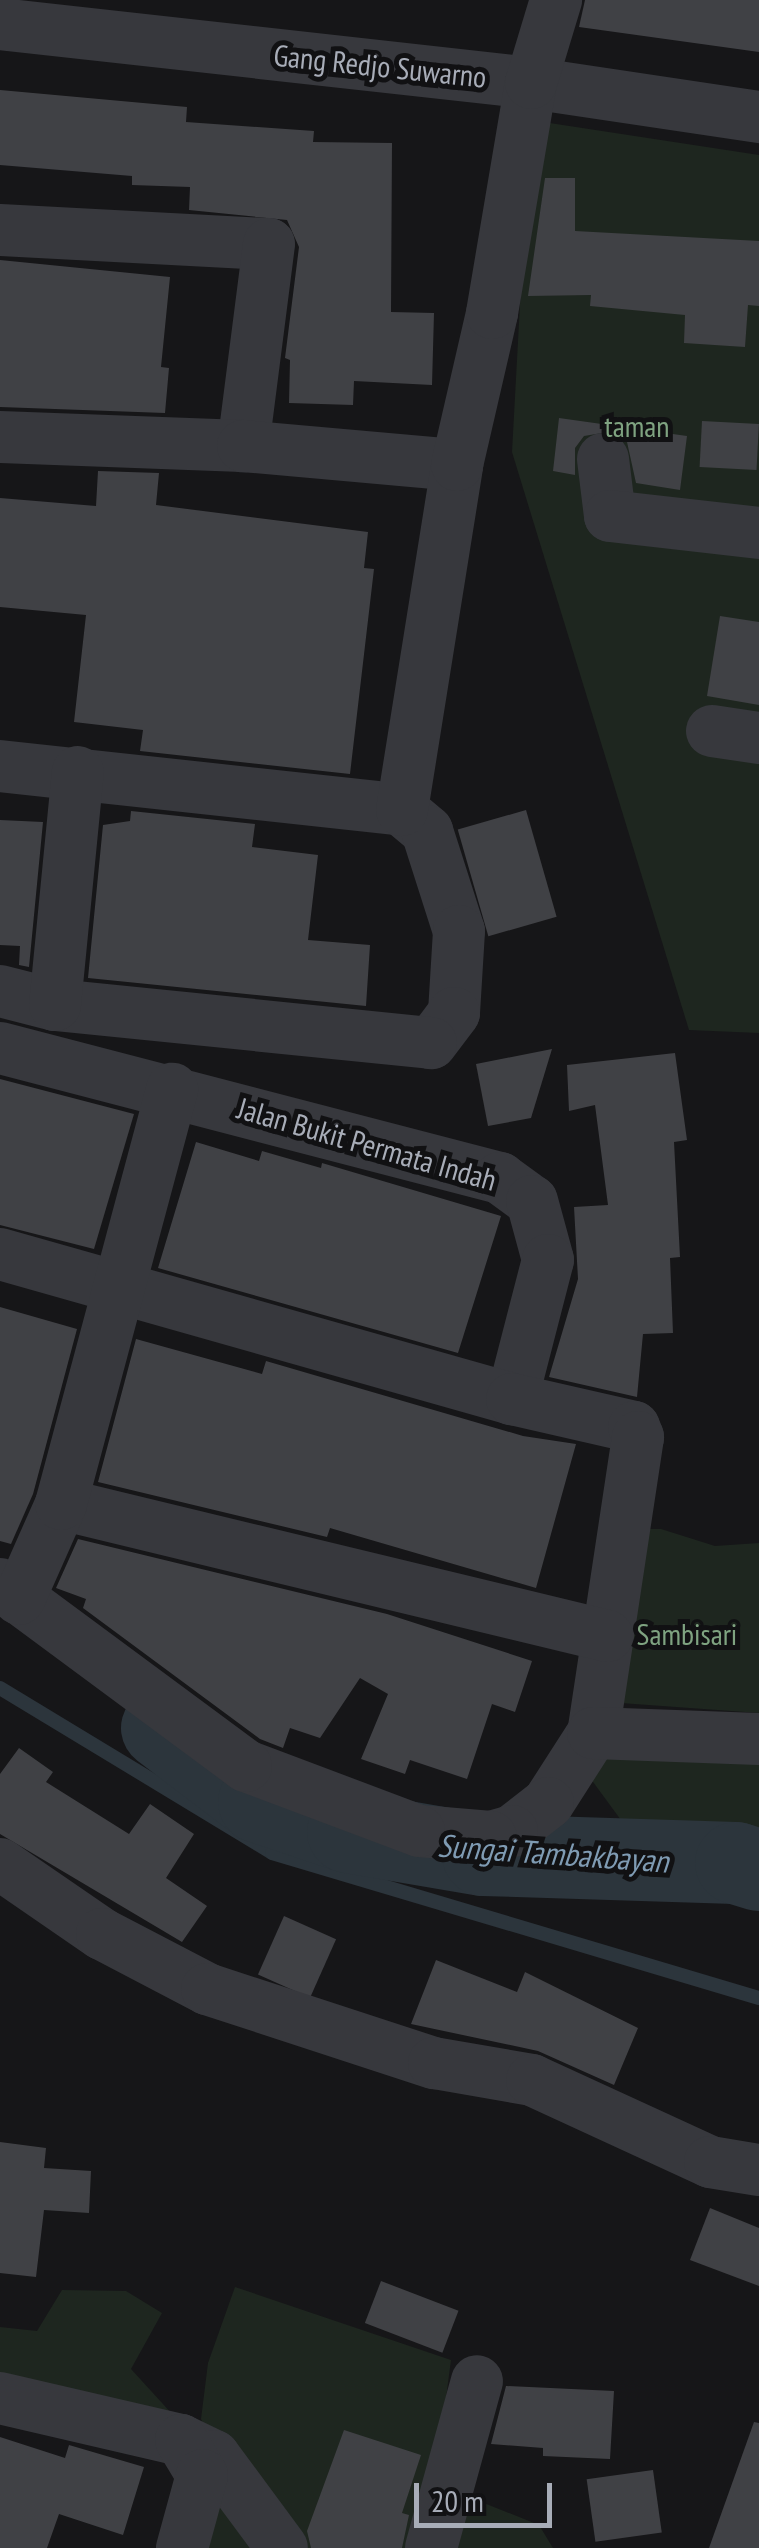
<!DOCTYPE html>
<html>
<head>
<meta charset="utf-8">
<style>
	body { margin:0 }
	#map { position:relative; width:759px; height:2548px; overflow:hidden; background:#161618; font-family:"PT Sans Narrow",sans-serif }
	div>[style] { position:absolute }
	.green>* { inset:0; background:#1e261f }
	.stream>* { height:14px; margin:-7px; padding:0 7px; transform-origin:7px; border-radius:7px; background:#2c353c }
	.river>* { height:82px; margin:-41px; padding:0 41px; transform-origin:41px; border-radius:41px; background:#2c353c }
	.building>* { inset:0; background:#404145; transform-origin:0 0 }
	.street>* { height:52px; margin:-26px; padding:0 26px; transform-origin:26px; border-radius:26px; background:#37383d }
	span { translate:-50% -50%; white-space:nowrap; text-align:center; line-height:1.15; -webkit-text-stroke:10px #111113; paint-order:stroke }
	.street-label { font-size:30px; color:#a8adb8 }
	.park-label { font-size:30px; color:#7fa381 }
	.water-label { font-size:32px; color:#7f9bb3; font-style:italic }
	.scale { position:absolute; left:414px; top:2483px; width:138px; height:45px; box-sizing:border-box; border:5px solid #a8adb8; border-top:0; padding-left:12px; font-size:30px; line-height:35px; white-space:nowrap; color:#a8adb8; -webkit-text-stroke:8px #111113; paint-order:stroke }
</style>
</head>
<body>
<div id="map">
	<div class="green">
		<div style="clip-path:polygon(530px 120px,759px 155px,759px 1033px,689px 1030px,512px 452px)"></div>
		<div style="clip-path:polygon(627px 1529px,661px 1529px,715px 1546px,759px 1543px,759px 1713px,607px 1702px)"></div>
		<div style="clip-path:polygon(580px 1742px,759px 1746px,759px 1831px,740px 1840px,629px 1831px,585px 1771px)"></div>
		<div style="clip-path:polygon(235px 2287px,451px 2360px,443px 2421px,464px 2495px,539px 2525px,553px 2548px,188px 2548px,211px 2441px,201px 2419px,208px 2363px)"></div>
		<div style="clip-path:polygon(62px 2290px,126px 2291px,162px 2313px,131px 2369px,194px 2438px,0 2397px,0 2327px,37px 2331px)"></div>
	</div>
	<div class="stream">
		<div style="left:0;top:1688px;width:318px;rotate:31.2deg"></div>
		<div style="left:272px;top:1853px;width:508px;rotate:16.58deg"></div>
	</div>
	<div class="river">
		<div style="left:162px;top:1728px;width:122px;rotate:37.3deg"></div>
		<div style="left:259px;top:1802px;width:94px;rotate:18.6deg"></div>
		<div style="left:348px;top:1832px;width:137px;rotate:9.7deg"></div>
		<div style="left:483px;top:1855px;width:253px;rotate:1.8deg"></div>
		<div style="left:736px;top:1863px;width:24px;rotate:17deg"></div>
	</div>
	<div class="building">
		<div style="clip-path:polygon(585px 0,759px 0,759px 52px,579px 27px)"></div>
		<div style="clip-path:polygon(0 90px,187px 107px,186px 122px,314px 131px,313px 142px,392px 143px,391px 312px,434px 313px,432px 385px,354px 381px,353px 405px,289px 403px,290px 360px,285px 358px,299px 247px,287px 220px,189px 210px,190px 187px,132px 185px,132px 176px,0 165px)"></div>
		<div style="clip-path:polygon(545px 178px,575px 178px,575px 231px,759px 241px,759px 306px,748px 305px,745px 347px,684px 343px,685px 315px,590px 306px,591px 295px,528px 296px)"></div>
		<div style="clip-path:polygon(0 260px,170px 277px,161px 367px,169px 368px,165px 413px,0 407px)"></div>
		<div style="clip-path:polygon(559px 418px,687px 436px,680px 490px,636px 483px,627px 442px,614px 431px,584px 436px,575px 448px,575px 475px,553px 471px)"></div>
		<div style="left:702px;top:421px;width:57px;height:46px;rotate:3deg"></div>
		<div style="clip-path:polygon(98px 471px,159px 473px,156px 505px,368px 532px,364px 568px,374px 569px,350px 774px,140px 751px,143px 730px,74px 722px,86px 615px,0 607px,0 498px,96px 506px)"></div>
		<div style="clip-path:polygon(720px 616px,759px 622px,759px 705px,707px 696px)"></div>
		<div style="left:526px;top:810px;width:111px;height:71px;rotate:74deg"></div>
		<div style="clip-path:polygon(131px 811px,255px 824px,252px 847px,318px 855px,308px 940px,370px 945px,366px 1006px,88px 978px,103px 825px,130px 821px)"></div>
		<div style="clip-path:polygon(0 820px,43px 822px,29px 967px,19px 965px,20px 946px,0 945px)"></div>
		<div style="clip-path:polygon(552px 1049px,531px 1118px,488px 1126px,476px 1064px)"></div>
		<div style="clip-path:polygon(675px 1053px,687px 1140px,674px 1142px,680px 1257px,670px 1258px,673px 1333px,643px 1334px,637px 1397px,549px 1377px,578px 1279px,574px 1207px,608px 1205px,595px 1105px,569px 1111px,567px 1065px)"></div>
		<div style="clip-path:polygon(0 1079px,134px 1114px,94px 1249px,0 1225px)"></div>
		<div style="clip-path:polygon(196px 1142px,259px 1161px,262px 1151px,321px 1168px,322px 1163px,501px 1216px,458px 1353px,158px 1268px)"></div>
		<div style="clip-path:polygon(0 1307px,77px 1329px,33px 1494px,11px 1544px,0 1541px)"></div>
		<div style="clip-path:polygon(136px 1339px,262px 1374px,266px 1361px,523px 1436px,576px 1444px,536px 1588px,330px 1528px,327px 1537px,98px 1482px)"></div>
		<div style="clip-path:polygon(78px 1539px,387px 1614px,532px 1661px,515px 1712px,492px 1704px,467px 1779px,410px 1760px,405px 1774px,361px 1759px,388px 1694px,360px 1678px,320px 1738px,290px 1728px,283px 1748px,260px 1739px,83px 1608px,86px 1599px,56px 1588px)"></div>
		<div style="clip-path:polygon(19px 1748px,53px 1772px,46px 1782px,129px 1834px,150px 1804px,194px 1834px,166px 1878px,207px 1906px,182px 1942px,0 1834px,0 1774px)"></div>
		<div style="left:284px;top:1916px;width:57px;height:64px;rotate:24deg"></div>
		<div style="clip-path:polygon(436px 1960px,517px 1992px,525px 1972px,638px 2028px,614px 2085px,538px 2051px,411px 2024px)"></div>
		<div style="clip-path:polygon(0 2142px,46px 2148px,44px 2168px,91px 2171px,89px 2213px,44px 2210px,36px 2277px,0 2273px)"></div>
		<div style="clip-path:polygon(710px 2208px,759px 2228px,759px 2286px,690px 2260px)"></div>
		<div style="left:381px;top:2281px;width:83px;height:45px;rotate:21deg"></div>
		<div style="clip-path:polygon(506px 2386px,614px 2391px,610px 2459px,543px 2456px,543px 2448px,491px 2444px)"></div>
		<div style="clip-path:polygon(754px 2422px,759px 2423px,759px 2548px,709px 2548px)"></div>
		<div style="clip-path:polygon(344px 2430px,421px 2455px,402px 2513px,409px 2515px,402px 2548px,311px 2548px,307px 2531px)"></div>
		<div style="clip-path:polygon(0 2437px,65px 2458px,69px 2445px,144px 2467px,123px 2535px,59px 2514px,47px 2548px,0 2548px)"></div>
		<div style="left:653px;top:2470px;width:63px;height:67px;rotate:82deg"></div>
	</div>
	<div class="street">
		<div style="left:0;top:24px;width:534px;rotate:6.34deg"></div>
		<div style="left:531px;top:83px;width:231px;rotate:8.5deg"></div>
		<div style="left:0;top:230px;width:269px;rotate:3deg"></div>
		<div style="left:269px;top:244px;width:204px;rotate:97.3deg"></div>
		<div style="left:0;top:437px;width:243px;rotate:2.1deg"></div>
		<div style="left:243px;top:446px;width:215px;rotate:5.1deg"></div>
		<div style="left:603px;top:459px;width:57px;rotate:83deg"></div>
		<div style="left:610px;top:516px;width:150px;rotate:6.5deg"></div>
		<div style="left:712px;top:731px;width:48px;rotate:8.5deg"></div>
		<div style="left:0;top:766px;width:404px;rotate:6.2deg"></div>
		<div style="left:402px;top:810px;width:33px;rotate:40deg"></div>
		<div style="left:427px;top:831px;width:105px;rotate:72.3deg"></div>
		<div style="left:459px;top:931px;width:82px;rotate:93.5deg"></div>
		<div style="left:454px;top:1013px;width:38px;rotate:127deg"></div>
		<div style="left:431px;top:1043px;width:378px;rotate:-174.2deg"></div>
		<div style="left:55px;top:1005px;width:57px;rotate:-165.7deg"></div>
		<div style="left:402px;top:810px;width:349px;rotate:-80.9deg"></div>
		<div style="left:457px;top:465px;width:156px;rotate:-77deg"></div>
		<div style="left:492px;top:313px;width:233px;rotate:-80.4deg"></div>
		<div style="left:531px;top:83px;width:87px;rotate:-73.2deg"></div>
		<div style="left:55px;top:1005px;width:234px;rotate:-84.4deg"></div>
		<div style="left:0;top:1048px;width:517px;rotate:14.57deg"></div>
		<div style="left:500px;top:1178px;width:39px;rotate:36deg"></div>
		<div style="left:532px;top:1201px;width:61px;rotate:74.8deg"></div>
		<div style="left:548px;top:1260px;width:144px;rotate:104.5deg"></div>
		<div style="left:0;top:1254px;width:532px;rotate:15.81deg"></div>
		<div style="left:512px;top:1399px;width:125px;rotate:12.9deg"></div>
		<div style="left:634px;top:1427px;width:11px;rotate:68deg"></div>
		<div style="left:638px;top:1437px;width:299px;rotate:98.6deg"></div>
		<div style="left:593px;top:1733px;width:83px;rotate:122.7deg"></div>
		<div style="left:548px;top:1803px;width:46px;rotate:142.1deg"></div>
		<div style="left:512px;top:1831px;width:22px;rotate:164deg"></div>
		<div style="left:491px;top:1837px;width:72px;rotate:-175.2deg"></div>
		<div style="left:419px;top:1831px;width:185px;rotate:-159.4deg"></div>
		<div style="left:246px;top:1766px;width:306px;rotate:-143.5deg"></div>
		<div style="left:61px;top:1504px;width:562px;rotate:13.59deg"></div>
		<div style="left:19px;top:1599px;width:104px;rotate:-66.1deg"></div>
		<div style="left:61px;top:1504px;width:430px;rotate:-75deg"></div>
		<div style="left:593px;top:1733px;width:166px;rotate:2.1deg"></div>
		<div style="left:0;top:1864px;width:124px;rotate:34.5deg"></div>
		<div style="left:102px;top:1934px;width:119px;rotate:27.6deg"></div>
		<div style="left:207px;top:1989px;width:239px;rotate:18.1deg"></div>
		<div style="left:434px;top:2063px;width:99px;rotate:9.8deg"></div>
		<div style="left:532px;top:2080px;width:196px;rotate:24.7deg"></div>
		<div style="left:710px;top:2162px;width:50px;rotate:9.3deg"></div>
		<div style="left:0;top:2398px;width:186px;rotate:13.1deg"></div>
		<div style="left:181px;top:2440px;width:37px;rotate:26deg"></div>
		<div style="left:214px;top:2456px;width:114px;rotate:53.5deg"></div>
		<div style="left:181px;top:2440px;width:41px;rotate:59deg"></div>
		<div style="left:202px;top:2475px;width:76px;rotate:105.3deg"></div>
		<div style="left:431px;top:2548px;width:173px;rotate:-74.6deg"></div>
	</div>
	<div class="street-label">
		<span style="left:380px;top:66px;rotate:6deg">Gang Redjo Suwarno</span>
		<span style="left:367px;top:1144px;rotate:16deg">Jalan Bukit Permata Indah</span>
	</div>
	<div class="park-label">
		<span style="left:637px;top:426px">taman</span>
		<span style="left:687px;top:1634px">Sambisari</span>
	</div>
	<div class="water-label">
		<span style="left:553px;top:1853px;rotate:4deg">Sungai Tambakbayan</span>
	</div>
	<div class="scale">20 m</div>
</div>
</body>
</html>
